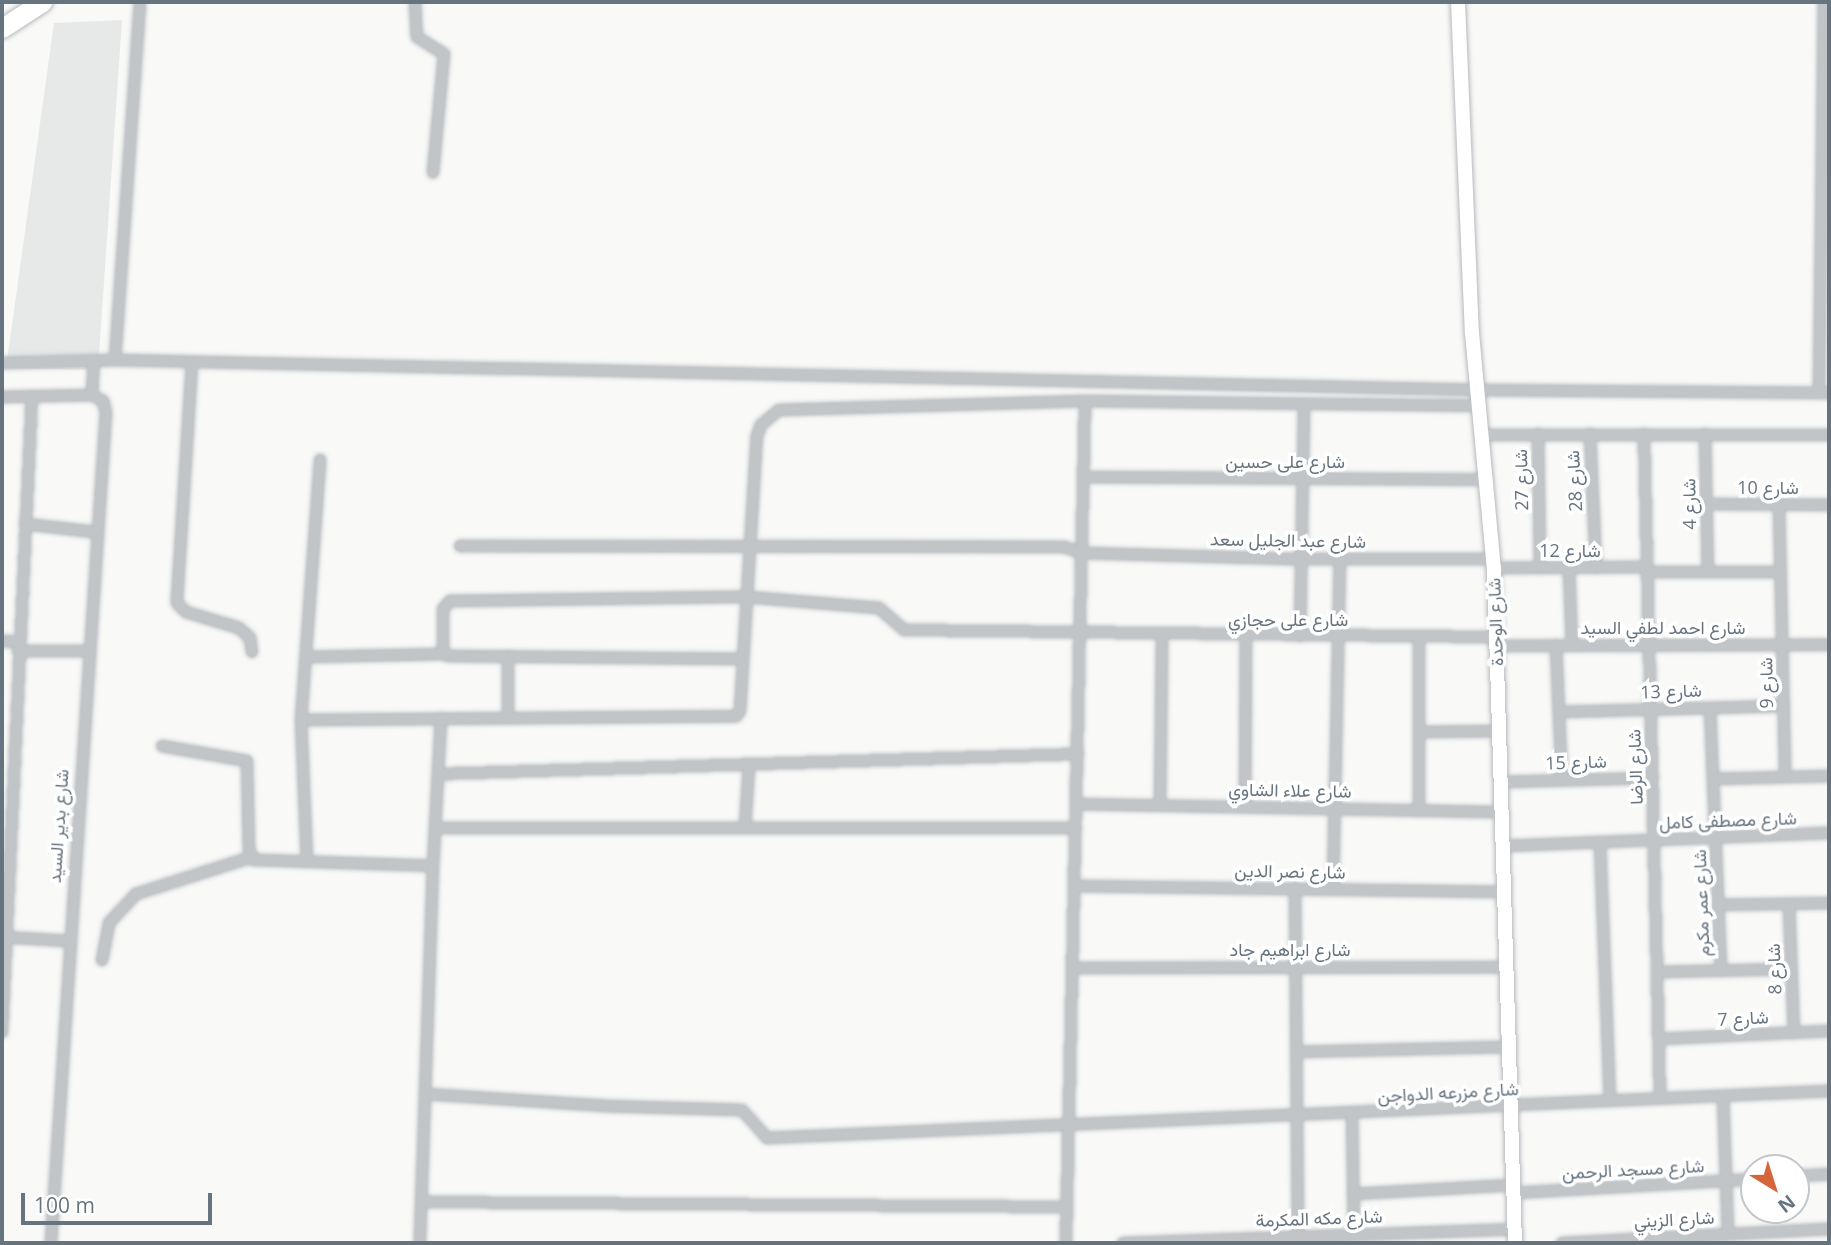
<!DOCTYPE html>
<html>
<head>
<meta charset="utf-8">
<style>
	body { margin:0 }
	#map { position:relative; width:1831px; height:1245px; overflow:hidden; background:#f9f9f7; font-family:"Open Sans",Vazirmatn,sans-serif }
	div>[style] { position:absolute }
	.built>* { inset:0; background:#e7e8e8 }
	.roads { filter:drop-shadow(0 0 2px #b6babf) drop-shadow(0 0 2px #b6babf) }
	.street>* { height:10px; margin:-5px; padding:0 5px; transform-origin:5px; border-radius:5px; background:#c1c5c8 }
	.secondary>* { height:14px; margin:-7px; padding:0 7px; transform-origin:7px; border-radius:7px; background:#fff }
	.highway>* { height:19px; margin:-9.5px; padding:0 9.5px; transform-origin:9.5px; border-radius:9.5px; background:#fff }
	span { translate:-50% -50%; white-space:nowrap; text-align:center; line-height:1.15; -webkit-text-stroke:7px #fff; paint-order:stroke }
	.street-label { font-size:18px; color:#667480 }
	.frame { position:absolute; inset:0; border:4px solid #667480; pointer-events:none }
	.north { position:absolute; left:1740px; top:1154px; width:70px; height:70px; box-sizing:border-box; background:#fff; border:2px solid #c2c7cc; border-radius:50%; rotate:142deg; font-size:19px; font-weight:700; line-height:28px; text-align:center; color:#667480 }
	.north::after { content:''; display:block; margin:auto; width:24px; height:32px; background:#d5663c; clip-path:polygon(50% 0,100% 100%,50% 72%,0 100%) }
	.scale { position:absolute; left:21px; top:1193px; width:191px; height:32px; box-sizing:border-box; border:4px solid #667480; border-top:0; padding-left:9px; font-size:21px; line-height:24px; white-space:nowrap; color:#667480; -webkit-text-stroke:5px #fff; paint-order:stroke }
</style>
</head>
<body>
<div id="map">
	<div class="built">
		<div style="clip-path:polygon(122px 20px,98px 370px,6px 368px,54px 23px)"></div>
	</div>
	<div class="roads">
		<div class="street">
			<div style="left:415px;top:2px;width:35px;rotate:87deg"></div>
			<div style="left:417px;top:37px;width:32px;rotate:32deg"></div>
			<div style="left:444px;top:54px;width:119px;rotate:95.3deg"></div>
			<div style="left:115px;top:360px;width:359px;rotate:-86deg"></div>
			<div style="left:192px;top:362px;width:241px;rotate:93.6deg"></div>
			<div style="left:177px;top:603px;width:13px;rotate:45deg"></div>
			<div style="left:186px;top:612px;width:55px;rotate:16.8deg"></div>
			<div style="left:239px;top:628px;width:15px;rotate:42deg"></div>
			<div style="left:250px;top:638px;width:14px;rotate:82deg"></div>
			<div style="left:2px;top:363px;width:113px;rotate:-1.5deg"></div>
			<div style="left:115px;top:360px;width:1363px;rotate:1.26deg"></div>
			<div style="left:1478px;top:390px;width:351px;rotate:0.5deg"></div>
			<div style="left:1819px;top:393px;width:391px;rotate:-89.3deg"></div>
			<div style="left:92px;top:395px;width:34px;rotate:-87deg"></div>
			<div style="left:2px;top:397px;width:90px;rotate:-1.3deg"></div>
			<div style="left:92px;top:395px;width:13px;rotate:29deg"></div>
			<div style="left:103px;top:401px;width:11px;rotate:75deg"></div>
			<div style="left:106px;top:412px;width:833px;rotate:93.79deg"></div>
			<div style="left:1538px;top:434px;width:134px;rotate:89.1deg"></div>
			<div style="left:1590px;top:434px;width:134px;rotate:87.4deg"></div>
			<div style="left:1644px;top:434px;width:664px;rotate:88.62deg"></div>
			<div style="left:1705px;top:434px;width:138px;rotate:88.8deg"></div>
			<div style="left:1484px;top:435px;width:345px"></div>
			<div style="left:1083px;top:477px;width:404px;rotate:0.4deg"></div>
			<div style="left:1706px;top:504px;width:123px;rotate:0.5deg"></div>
			<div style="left:1779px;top:505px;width:272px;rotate:88.7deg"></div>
			<div style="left:25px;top:524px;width:70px;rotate:6.5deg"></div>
			<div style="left:460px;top:546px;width:604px;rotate:0.09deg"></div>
			<div style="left:1064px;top:547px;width:19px;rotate:18deg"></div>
			<div style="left:1082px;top:553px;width:220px;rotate:1.6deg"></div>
			<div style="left:1302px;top:559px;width:191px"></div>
			<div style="left:1494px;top:568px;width:153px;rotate:-0.4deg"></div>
			<div style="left:1569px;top:568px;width:77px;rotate:87.8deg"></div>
			<div style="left:1647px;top:572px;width:133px"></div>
			<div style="left:1300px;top:636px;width:230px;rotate:-89deg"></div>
			<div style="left:2px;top:641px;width:17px;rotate:3deg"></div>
			<div style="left:1556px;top:645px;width:135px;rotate:87.5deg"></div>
			<div style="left:1497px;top:646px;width:332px;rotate:-0.2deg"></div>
			<div style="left:18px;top:651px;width:70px"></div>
			<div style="left:307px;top:657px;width:137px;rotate:-1.3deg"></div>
			<div style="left:743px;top:659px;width:295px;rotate:-179.4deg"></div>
			<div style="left:448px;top:656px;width:8px;rotate:-130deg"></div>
			<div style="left:443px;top:650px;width:41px;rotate:-90deg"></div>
			<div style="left:443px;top:609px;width:11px;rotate:-49deg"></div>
			<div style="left:450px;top:601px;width:297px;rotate:-0.8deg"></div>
			<div style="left:747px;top:597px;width:132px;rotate:4.8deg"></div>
			<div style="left:879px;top:608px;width:33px;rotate:41deg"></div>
			<div style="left:904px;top:630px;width:592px;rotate:0.68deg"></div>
			<div style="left:1710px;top:708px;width:263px;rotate:87.6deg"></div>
			<div style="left:1559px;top:712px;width:225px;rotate:-1.5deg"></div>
			<div style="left:508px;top:718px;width:62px;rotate:-90deg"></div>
			<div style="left:301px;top:720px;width:435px;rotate:-0.5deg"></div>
			<div style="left:736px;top:716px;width:6px;rotate:-51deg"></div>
			<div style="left:740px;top:711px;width:276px;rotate:-86.5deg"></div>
			<div style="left:757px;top:436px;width:12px;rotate:-70deg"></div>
			<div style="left:761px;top:425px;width:23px;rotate:-40deg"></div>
			<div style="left:779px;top:410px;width:306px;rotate:-1.7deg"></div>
			<div style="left:1085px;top:401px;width:394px;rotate:0.7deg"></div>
			<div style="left:1419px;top:732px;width:80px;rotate:-0.7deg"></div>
			<div style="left:162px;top:746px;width:86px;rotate:10deg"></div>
			<div style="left:247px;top:761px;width:88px;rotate:88.7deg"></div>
			<div style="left:249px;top:849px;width:12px;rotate:66deg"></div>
			<div style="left:254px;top:860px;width:179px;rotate:1.9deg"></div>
			<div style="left:433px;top:866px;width:377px;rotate:92deg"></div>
			<div style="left:438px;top:774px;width:640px;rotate:-1.79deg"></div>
			<div style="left:1713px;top:779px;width:116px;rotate:-1.5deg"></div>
			<div style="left:1500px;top:782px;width:153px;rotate:-1.5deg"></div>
			<div style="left:1077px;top:804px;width:425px;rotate:1.1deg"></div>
			<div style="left:1160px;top:805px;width:170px;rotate:-89.3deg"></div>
			<div style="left:1245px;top:807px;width:171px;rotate:-89.7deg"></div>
			<div style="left:1419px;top:811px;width:174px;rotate:-90deg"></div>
			<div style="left:745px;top:827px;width:60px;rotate:-86.2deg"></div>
			<div style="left:435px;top:828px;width:641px"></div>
			<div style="left:1600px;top:842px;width:259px;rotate:87.8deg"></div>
			<div style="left:1503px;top:846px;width:326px;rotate:-2.3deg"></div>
			<div style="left:307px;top:862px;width:142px;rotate:-92.4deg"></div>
			<div style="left:301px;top:720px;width:261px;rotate:-85.8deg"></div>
			<div style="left:433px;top:866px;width:148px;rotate:-86.9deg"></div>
			<div style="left:1075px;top:886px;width:428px;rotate:0.8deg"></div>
			<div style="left:1295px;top:888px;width:348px;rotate:89.5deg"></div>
			<div style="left:1333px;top:889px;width:330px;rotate:-88.8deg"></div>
			<div style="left:1789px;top:904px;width:129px;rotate:87.8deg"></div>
			<div style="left:1719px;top:905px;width:110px;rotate:-1deg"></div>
			<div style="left:2px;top:937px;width:66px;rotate:3.5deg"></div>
			<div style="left:102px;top:960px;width:38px;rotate:-79deg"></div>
			<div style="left:109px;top:923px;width:40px;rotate:-47deg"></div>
			<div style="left:136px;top:894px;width:122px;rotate:-17.7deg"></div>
			<div style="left:1074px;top:968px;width:432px;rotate:-0.1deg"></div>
			<div style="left:1658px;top:972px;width:133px;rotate:-1.3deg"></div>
			<div style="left:2px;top:1032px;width:637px;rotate:-87.3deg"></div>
			<div style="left:1659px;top:1039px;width:170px;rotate:-2.7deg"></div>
			<div style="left:1297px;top:1052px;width:212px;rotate:-1.4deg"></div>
			<div style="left:425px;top:1094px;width:179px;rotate:3.8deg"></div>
			<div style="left:604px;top:1106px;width:138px;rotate:1.7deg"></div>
			<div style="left:742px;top:1110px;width:38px;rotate:48deg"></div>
			<div style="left:767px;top:1138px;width:1063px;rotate:-2.53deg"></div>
			<div style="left:1723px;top:1096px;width:138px;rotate:87.9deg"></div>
			<div style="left:1352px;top:1114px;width:120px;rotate:89deg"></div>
			<div style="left:1796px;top:1176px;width:33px;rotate:-3deg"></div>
			<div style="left:1514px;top:1193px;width:240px;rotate:-3.3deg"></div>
			<div style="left:1353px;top:1194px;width:161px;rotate:-3.2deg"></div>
			<div style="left:422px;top:1202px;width:645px;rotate:0.44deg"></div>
			<div style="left:1066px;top:1243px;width:842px;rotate:-88.71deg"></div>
			<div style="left:1123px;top:1243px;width:392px;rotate:-2deg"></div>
			<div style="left:1562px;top:1243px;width:267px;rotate:-3deg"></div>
		</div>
		<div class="secondary">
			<div style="left:1458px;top:2px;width:331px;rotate:87.6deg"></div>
			<div style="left:1472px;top:333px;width:236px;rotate:84.7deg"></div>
			<div style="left:1494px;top:568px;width:675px;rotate:88.22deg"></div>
		</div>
		<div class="highway">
			<div style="left:2px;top:28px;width:48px;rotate:-33deg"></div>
		</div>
	</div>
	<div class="street-label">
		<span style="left:1285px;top:461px">شارع على حسين</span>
		<span style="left:1521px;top:480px;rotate:-91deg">شارع 27</span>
		<span style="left:1574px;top:481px;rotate:-93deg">شارع 28</span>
		<span style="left:1768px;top:487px">شارع 10</span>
		<span style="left:1689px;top:504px;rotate:-91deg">شارع 4</span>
		<span style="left:1288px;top:540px;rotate:1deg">شارع عبد الجليل سعد</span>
		<span style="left:1570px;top:550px">شارع 12</span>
		<span style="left:1288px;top:619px">شارع على حجازي</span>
		<span style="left:1495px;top:622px;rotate:-92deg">شارع الوحدة</span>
		<span style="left:1663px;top:627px">شارع احمد لطفي السيد</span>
		<span style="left:1766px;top:683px;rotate:-91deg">شارع 9</span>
		<span style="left:1671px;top:691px;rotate:-2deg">شارع 13</span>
		<span style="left:1576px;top:762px;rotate:-2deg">شارع 15</span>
		<span style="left:1635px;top:767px;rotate:-92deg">شارع الرضا</span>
		<span style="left:1290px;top:790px;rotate:1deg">شارع علاء الشاوي</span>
		<span style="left:1728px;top:820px;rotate:-2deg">شارع مصطفى كامل</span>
		<span style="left:58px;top:826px;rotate:-86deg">شارع بدير السيد</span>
		<span style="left:1290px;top:871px;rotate:1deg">شارع نصر الدين</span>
		<span style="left:1701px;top:903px;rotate:-92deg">شارع عمر مكرم</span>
		<span style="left:1290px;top:949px">شارع ابراهيم جاد</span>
		<span style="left:1774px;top:969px;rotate:-92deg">شارع 8</span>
		<span style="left:1743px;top:1018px;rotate:-3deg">شارع 7</span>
		<span style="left:1448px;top:1092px;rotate:-3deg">شارع مزرعه الدواجن</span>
		<span style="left:1633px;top:1169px;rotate:-3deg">شارع مسجد الرحمن</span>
		<span style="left:1319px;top:1218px;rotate:-2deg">شارع مكه المكرمة</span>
		<span style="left:1674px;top:1219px;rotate:-3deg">شارع الزيني</span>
	</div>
	<div class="frame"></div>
	<div class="north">N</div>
	<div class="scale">100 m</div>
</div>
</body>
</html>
